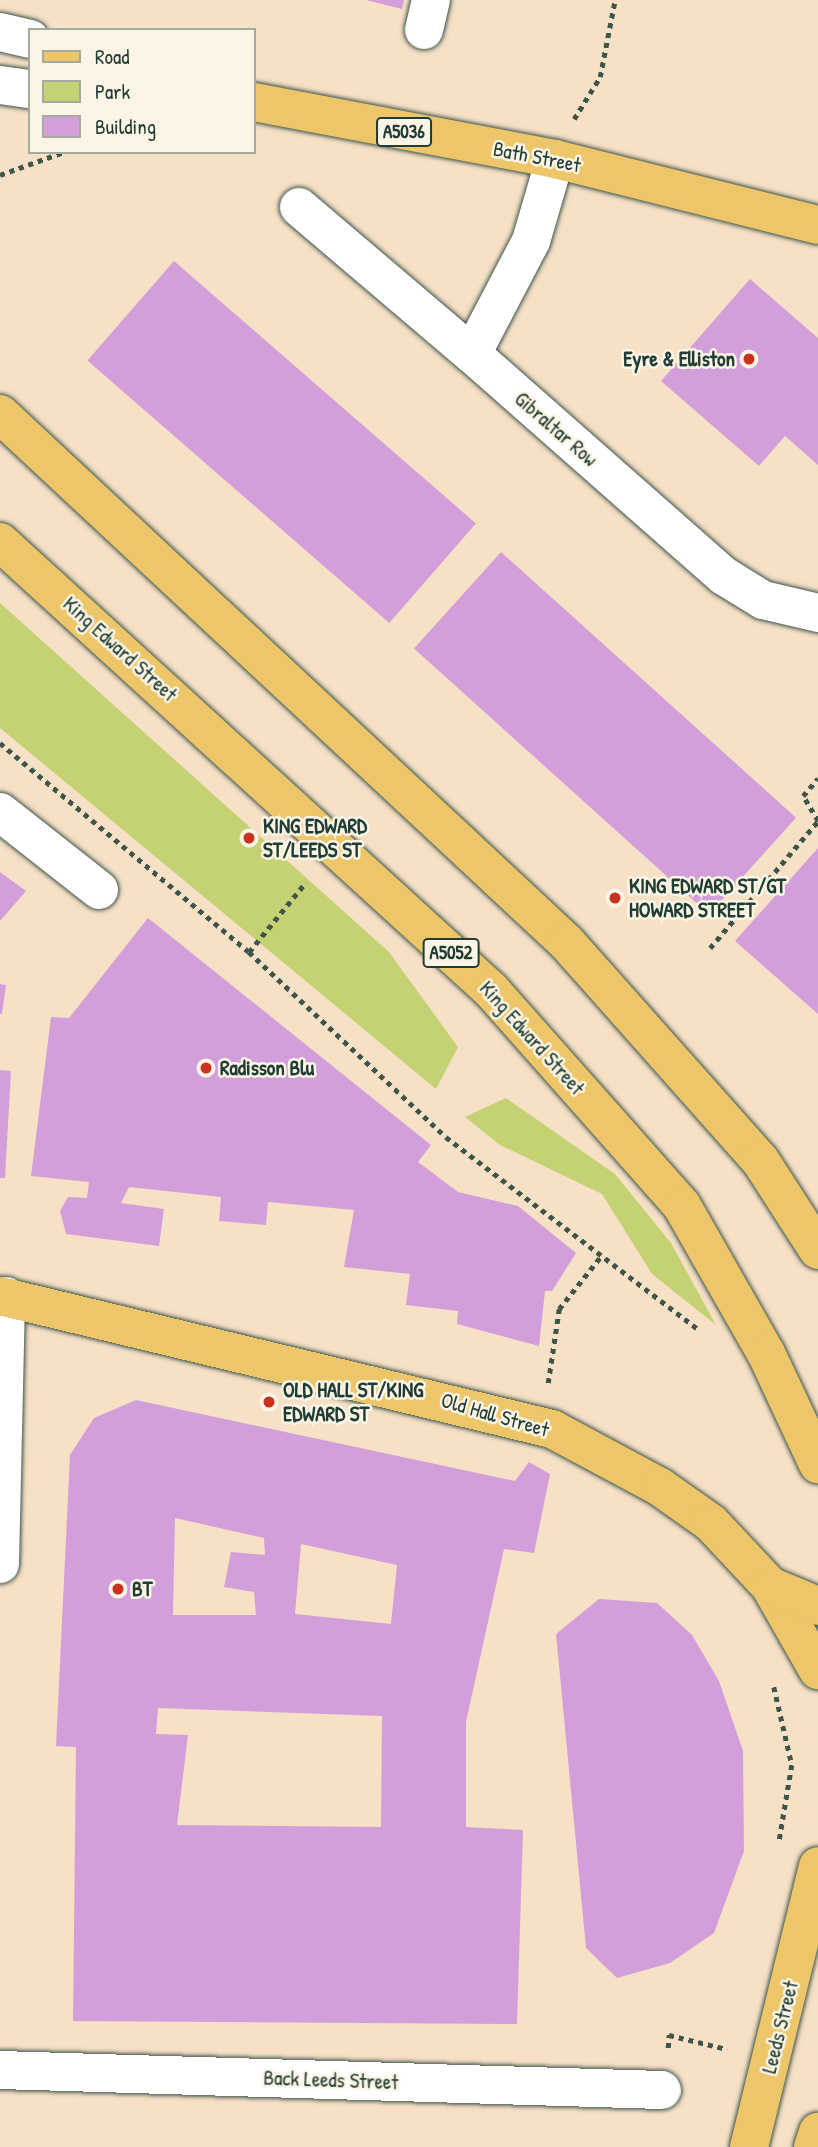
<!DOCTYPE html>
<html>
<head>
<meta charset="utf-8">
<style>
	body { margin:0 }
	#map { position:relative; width:818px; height:2147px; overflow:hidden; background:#f6e0c6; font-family:"Patrick Hand",sans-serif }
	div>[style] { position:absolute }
	.green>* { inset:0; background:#c5d274 }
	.building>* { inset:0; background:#d39fda; transform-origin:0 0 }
	.path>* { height:4.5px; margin-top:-2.25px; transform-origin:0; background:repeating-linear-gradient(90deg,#3f554a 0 5px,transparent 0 10px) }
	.roads { filter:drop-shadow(0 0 2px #3f554a) drop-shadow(0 0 2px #3f554a) }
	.minor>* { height:38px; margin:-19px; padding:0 19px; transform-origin:19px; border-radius:19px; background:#fff }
	.major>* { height:38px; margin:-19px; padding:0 19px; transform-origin:19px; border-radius:19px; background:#ecc669 }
	.highway>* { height:38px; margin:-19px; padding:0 19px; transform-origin:19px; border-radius:19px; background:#ecc669 }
	.dots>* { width:19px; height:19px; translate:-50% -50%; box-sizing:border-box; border:4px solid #fcf5e5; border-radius:50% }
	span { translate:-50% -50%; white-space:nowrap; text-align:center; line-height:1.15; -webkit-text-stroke:5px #fcf5e5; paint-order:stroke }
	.shield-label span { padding:2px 5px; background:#fcf5e5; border:2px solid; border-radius:5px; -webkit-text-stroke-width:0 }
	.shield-label { font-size:19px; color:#1f3d34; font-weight:700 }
	.street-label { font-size:21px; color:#1f3d34 }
	.poi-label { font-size:21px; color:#1f3d34; font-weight:700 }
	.right { translate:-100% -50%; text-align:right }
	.left { translate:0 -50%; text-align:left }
	.legend { position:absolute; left:28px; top:28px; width:228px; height:126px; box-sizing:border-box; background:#fcf5e5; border:2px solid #a4ab9e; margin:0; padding:9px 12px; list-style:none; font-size:21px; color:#1f3d34 }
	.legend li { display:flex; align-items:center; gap:14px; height:35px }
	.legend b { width:35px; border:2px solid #a4ab9e }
</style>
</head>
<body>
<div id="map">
	<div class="green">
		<div style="clip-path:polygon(0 603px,389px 952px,458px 1047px,436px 1089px,0 728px)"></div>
		<div style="clip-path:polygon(506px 1098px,615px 1174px,671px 1243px,716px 1325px,652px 1274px,602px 1194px,500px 1145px,465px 1117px)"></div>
	</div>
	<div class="building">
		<div style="clip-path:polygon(366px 0,404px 0,402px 9px)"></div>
		<div style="left:174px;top:261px;width:400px;height:132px;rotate:41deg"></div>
		<div style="clip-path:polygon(750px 279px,818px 338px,818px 465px,785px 436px,759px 466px,661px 381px)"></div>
		<div style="left:501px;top:552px;width:397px;height:130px;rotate:42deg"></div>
		<div style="clip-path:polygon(818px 848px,818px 1014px,735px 941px)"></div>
		<div style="clip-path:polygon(0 872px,26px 891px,0 921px)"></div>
		<div style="clip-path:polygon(148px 918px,431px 1145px,418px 1162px,458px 1192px,518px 1206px,576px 1253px,552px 1291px,545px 1291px,539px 1346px,457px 1324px,458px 1311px,406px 1305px,410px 1274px,344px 1267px,354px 1210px,268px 1202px,266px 1225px,219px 1221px,221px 1197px,129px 1187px,121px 1203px,164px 1209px,159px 1246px,66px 1234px,60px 1211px,68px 1197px,87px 1198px,89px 1182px,31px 1176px,51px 1017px,69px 1018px)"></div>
		<div style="clip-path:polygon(0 984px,6px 985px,2px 1014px,0 1014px)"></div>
		<div style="clip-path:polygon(0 1070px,11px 1071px,5px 1178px,0 1178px)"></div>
		<div style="clip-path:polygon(evenodd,136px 1400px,515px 1481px,529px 1462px,550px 1474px,534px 1553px,504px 1549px,466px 1722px,466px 1827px,523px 1830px,517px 2024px,73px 2021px,76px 1747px,56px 1746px,70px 1455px,94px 1418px,136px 1400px,175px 1518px,264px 1538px,265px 1555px,231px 1552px,224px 1587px,254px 1592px,256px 1615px,173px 1615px,175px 1518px,136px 1400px,301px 1544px,397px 1565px,391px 1624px,295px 1614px,301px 1544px,136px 1400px,158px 1708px,382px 1716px,381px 1827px,177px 1825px,188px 1735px,156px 1734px,158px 1708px)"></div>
		<div style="clip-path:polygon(599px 1599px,657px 1603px,692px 1635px,719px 1681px,743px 1751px,744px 1851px,714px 1933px,670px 1963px,617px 1978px,586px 1948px,556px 1634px)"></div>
	</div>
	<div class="path">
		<div style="left:574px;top:119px;width:49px;rotate:-58.2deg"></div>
		<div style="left:600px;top:77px;width:78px;rotate:-79deg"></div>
		<div style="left:0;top:175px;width:68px;rotate:-19.8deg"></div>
		<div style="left:0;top:743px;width:325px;rotate:40deg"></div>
		<div style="left:249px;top:952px;width:270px;rotate:43.2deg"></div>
		<div style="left:446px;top:1137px;width:318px;rotate:37.3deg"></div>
		<div style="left:818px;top:821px;width:29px;rotate:-121deg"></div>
		<div style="left:803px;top:796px;width:23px;rotate:-50deg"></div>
		<div style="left:710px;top:948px;width:167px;rotate:-49.6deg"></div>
		<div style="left:249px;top:952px;width:90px;rotate:-50.8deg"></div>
		<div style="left:548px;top:1383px;width:75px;rotate:-81.5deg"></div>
		<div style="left:559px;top:1309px;width:69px;rotate:-51.5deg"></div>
		<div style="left:774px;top:1687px;width:80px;rotate:77deg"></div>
		<div style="left:792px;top:1765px;width:79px;rotate:99.5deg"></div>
		<div style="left:668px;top:2048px;width:13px;rotate:-86deg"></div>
		<div style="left:669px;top:2035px;width:60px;rotate:13.6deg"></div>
	</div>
	<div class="roads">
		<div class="minor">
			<div style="left:424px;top:30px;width:31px;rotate:-77deg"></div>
			<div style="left:0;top:32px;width:31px;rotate:13deg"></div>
			<div style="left:0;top:85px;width:30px;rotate:8deg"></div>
			<div style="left:555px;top:159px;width:85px;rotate:106.3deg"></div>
			<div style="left:531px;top:241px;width:127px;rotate:117.6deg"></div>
			<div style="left:472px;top:354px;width:336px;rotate:41.4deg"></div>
			<div style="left:724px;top:576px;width:46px;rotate:31.6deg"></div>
			<div style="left:763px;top:600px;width:57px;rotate:13.3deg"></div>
			<div style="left:299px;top:207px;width:227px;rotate:40.4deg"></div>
			<div style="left:0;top:812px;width:126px;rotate:38.2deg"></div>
			<div style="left:0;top:1564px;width:268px;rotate:-88.7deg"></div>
			<div style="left:0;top:2070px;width:662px;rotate:1.73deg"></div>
		</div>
		<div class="major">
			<div style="left:254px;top:102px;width:306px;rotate:10.7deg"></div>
			<div style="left:555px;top:159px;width:271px;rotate:14.1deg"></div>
			<div style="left:0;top:1296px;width:568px;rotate:13.55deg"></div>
			<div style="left:552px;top:1429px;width:123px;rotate:28.2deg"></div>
			<div style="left:660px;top:1487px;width:62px;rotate:35.2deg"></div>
			<div style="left:711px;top:1523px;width:86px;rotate:46.9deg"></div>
			<div style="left:770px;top:1586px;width:97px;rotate:60.3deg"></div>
			<div style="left:770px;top:1586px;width:52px;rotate:22.6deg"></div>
		</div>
		<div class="highway">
			<div style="left:0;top:414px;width:775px;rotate:43.01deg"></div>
			<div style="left:567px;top:943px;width:290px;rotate:48.4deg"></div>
			<div style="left:760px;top:1160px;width:107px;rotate:57.2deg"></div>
			<div style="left:0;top:542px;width:665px;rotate:42.38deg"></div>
			<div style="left:491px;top:990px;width:288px;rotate:48.5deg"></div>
			<div style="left:682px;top:1206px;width:169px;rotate:60.3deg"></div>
			<div style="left:766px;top:1353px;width:123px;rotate:64.9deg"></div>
			<div style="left:749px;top:2147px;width:289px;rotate:-76.2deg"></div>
			<div style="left:813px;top:2147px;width:16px;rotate:-72deg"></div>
		</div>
	</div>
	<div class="dots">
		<div style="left:749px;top:359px;background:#c8321e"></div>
		<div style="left:249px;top:838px;background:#c8321e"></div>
		<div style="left:615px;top:898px;background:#c8321e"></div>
		<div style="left:206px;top:1068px;background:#c8321e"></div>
		<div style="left:269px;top:1402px;background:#c8321e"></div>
		<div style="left:118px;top:1589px;background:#c8321e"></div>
	</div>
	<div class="shield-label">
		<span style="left:404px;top:132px">A5036</span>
		<span style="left:451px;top:953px">A5052</span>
	</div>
	<div class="street-label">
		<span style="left:537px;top:157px;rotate:11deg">Bath Street</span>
		<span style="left:556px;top:429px;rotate:41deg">Gibraltar Row</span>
		<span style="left:120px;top:649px;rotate:42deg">King Edward Street</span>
		<span style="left:532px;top:1038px;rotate:48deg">King Edward Street</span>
		<span style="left:495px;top:1415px;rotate:16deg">Old Hall Street</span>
		<span style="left:780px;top:2027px;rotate:-76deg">Leeds Street</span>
		<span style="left:331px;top:2080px;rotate:2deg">Back Leeds Street</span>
	</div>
	<div class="poi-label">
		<span class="right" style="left:735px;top:359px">Eyre &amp; Elliston</span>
		<span class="left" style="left:263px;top:838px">KING EDWARD<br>ST/LEEDS ST</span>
		<span class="left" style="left:629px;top:898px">KING EDWARD ST/GT<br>HOWARD STREET</span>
		<span class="left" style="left:220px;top:1068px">Radisson Blu</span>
		<span class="left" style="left:283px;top:1402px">OLD HALL ST/KING<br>EDWARD ST</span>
		<span class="left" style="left:132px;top:1589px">BT</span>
	</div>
	<ul class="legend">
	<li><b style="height:9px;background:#ecc669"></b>Road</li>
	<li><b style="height:19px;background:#c5d274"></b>Park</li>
	<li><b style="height:19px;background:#d39fda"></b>Building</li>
	</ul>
</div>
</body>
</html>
